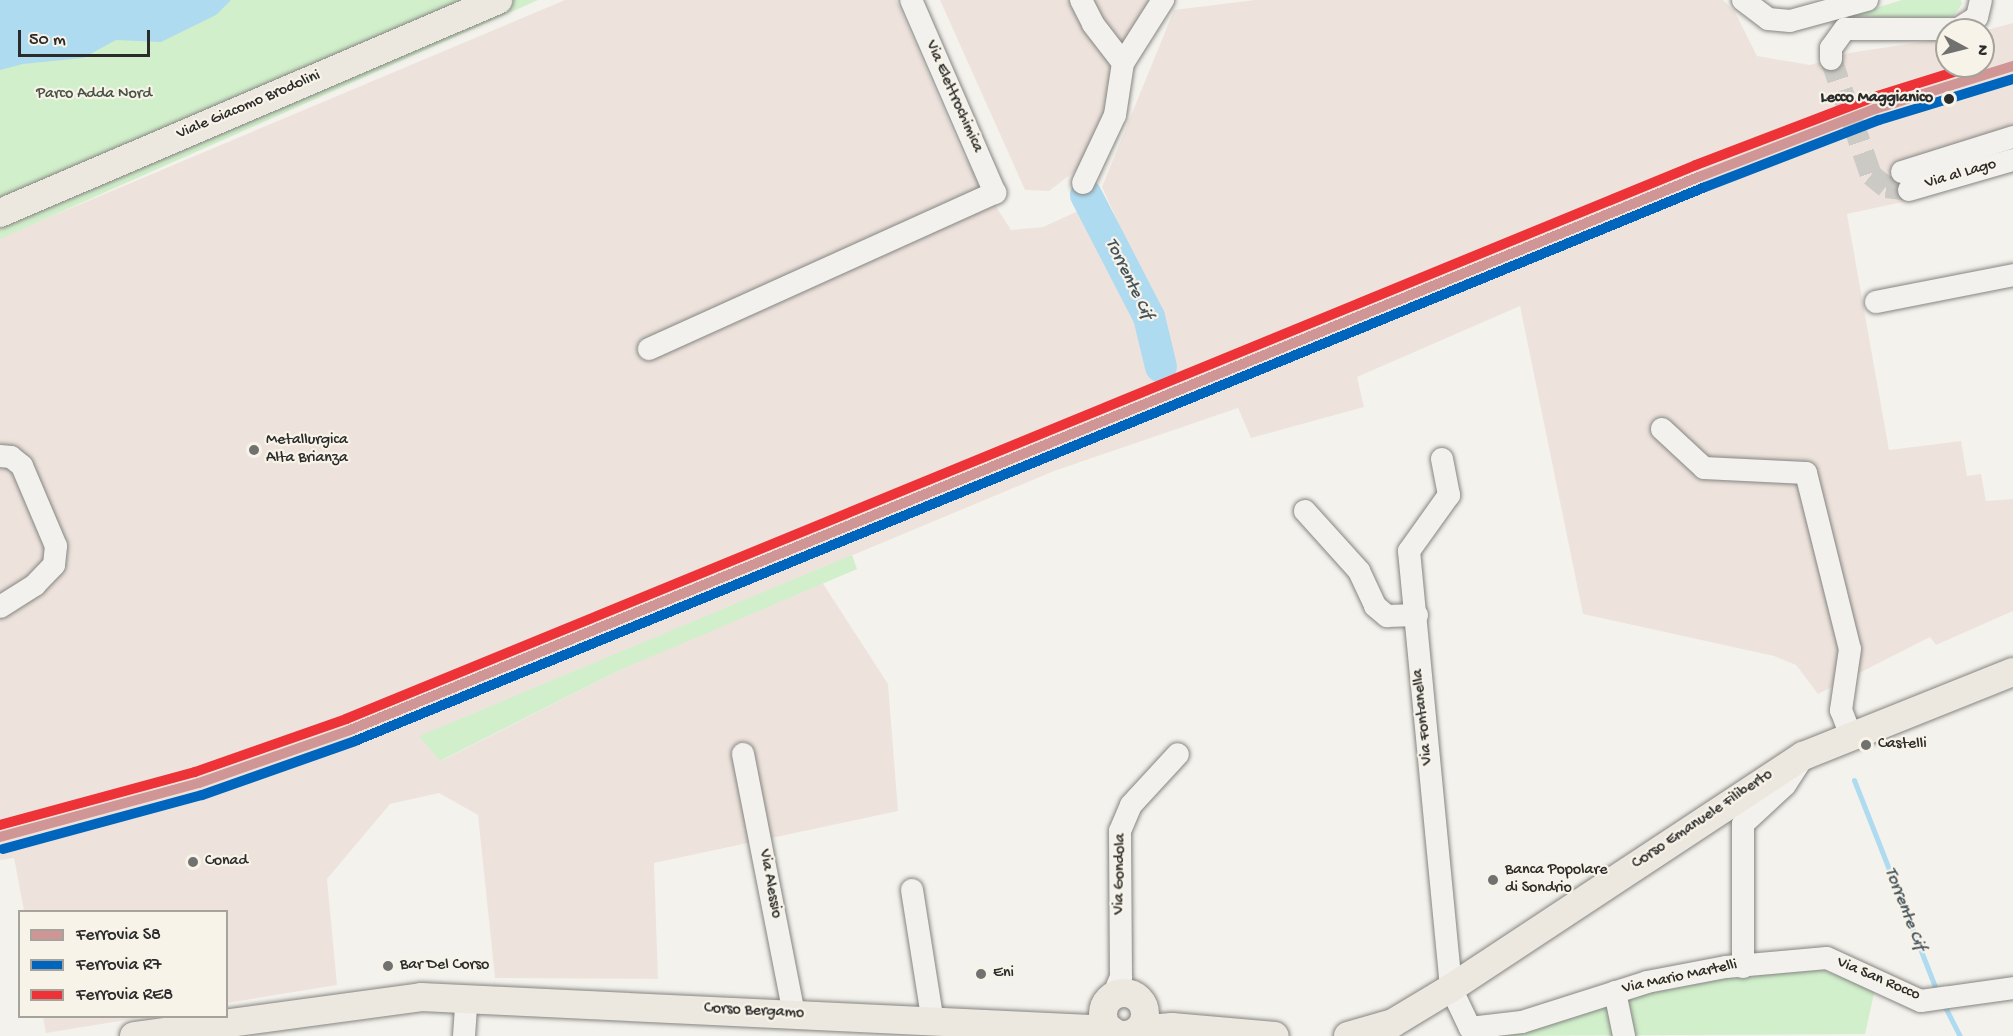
<!DOCTYPE html>
<html>
<head>
<meta charset="utf-8">
<style>
	body { margin:0 }
	#map { position:relative; width:2013px; height:1036px; overflow:hidden; background:#f4f2ec; font-family:"Gochi Hand",sans-serif }
	div>[style] { position:absolute }
	.built>* { inset:0; background:#eee3dc }
	.green>* { inset:0; background:#d1efca }
	.water>* { inset:0; background:#afdbf1 }
	.stream>* { height:5px; margin:-2.5px; padding:0 2.5px; transform-origin:2.5px; border-radius:2.5px; background:#afdbf1 }
	.river>* { height:32px; margin:-16px; padding:0 16px; transform-origin:16px; border-radius:16px; background:#afdbf1 }
	.minor-tunnel>* { height:22px; margin-top:-11px; transform-origin:0; background:repeating-linear-gradient(90deg,#cccac5 0 22px,transparent 0 33px) }
	.roads { filter:drop-shadow(0 0 2px #858582) drop-shadow(0 0 2px #858582) }
	.minor>* { height:22px; margin:-11px; padding:0 11px; transform-origin:11px; border-radius:11px; background:#f2f1ed }
	.major>* { height:28px; margin:-14px; padding:0 14px; transform-origin:14px; border-radius:14px; background:#ece8df }
	.major>.ring { margin:-14px; padding:0; box-sizing:content-box; background:none; border:28px solid #ece8df; border-radius:50% }
	.rail-1>* { height:10px; margin:-5px; padding:0 5px; transform-origin:5px; border-radius:5px; background:#cf9695 }
	.rail-2>* { height:10px; margin:-5px; padding:0 5px; transform-origin:5px; border-radius:5px; background:#0065bd }
	.rail-3>* { height:10px; margin:-5px; padding:0 5px; transform-origin:5px; border-radius:5px; background:#ee3338 }
	.dots>* { width:16px; height:16px; translate:-50% -50%; box-sizing:border-box; border:3px solid #f7f3e8; border-radius:50% }
	span { translate:-50% -50%; white-space:nowrap; text-align:center; line-height:1.15; -webkit-text-stroke:4.5px #f7f3e8; paint-order:stroke }
	.park-label { font-size:16px; color:#475245 }
	.street-label { font-size:16px; color:#2b2b2b }
	.stop-label { font-size:16px; color:#2b2b2b; font-weight:700 }
	.right { translate:-100% -50%; text-align:right }
	.poi-label { font-size:16px; color:#2b2b2b }
	.left { translate:0 -50%; text-align:left }
	.water-label { font-size:18px; color:#45545d; font-style:italic }
	.legend { position:absolute; left:18px; top:910px; width:210px; height:108px; box-sizing:border-box; background:#f7f3e8; border:2px solid #a5a39c; margin:0; padding:8px 10px; list-style:none; font-size:18px; color:#2b2b2b }
	.legend li { display:flex; align-items:center; gap:12px; height:30px }
	.legend b { width:30px; border:2px solid #a5a39c }
	.north { position:absolute; left:1935px; top:18px; width:60px; height:60px; box-sizing:border-box; background:#f7f3e8; border:2px solid #a5a39c; border-radius:50%; rotate:97deg; font-size:16px; font-weight:700; line-height:24px; text-align:center; color:#2b2b2b }
	.north::after { content:''; display:block; margin:auto; width:21px; height:27px; background:#71716f; clip-path:polygon(50% 0,100% 100%,50% 72%,0 100%) }
	.scale { position:absolute; left:18px; top:30px; width:132px; height:27px; box-sizing:border-box; border:3px solid #2b2b2b; border-top:0; padding-left:8px; font-size:18px; line-height:21px; white-space:nowrap; color:#2b2b2b; -webkit-text-stroke:4px #f7f3e8; paint-order:stroke }
</style>
</head>
<body>
<div id="map">
	<div class="built">
		<div style="clip-path:polygon(565px 0,896px 0,963px 155px,1011px 230px,1043px 227px,1089px 206px,1145px 311px,1155px 357px,1166px 353px,1159px 312px,1102px 187px,1174px 10px,1255px 0,1723px 0,1735px 12px,1757px 56px,1810px 65px,1849px 53px,1947px 38px,1947px 66px,1983px 66px,1983px 31px,2013px 23px,2013px 126px,1899px 162px,1912px 200px,1847px 214px,1889px 450px,1961px 441px,1967px 476px,1981px 474px,1986px 501px,2013px 499px,2013px 611px,1936px 645px,1930px 637px,1818px 694px,1796px 665px,1774px 656px,1583px 614px,1520px 306px,1357px 377px,1364px 407px,1251px 438px,1238px 408px,1054px 471px,420px 736px,441px 761px,620px 670px,822px 582px,888px 684px,898px 811px,654px 863px,658px 979px,495px 978px,478px 815px,439px 793px,390px 804px,327px 879px,337px 985px,227px 1003px,226px 912px,24px 911px,14px 858px,0 860px,0 238px)"></div>
		<div style="clip-path:polygon(940px 0,1161px 0,1084px 164px,1049px 191px,1025px 190px)"></div>
		<div style="clip-path:polygon(43px 1017px,43px 1016px,144px 1017px,46px 1033px)"></div>
	</div>
	<div class="green">
		<div style="clip-path:polygon(0 0,538px 0,0 239px)"></div>
		<div style="clip-path:polygon(1902px 0,1961px 0,1962px 4px,1951px 19px,1849px 16px)"></div>
		<div style="clip-path:polygon(852px 555px,857px 569px,620px 670px,440px 761px,419px 736px)"></div>
		<div style="clip-path:polygon(1782px 956px,1875px 989px,1865px 1034px,1470px 1036px)"></div>
	</div>
	<div class="water">
		<div style="clip-path:polygon(0 0,231px 0,216px 15px,161px 42px,116px 40px,83px 58px,23px 64px,0 70px)"></div>
	</div>
	<div class="stream">
		<div style="left:1854px;top:780px;width:228px;rotate:68.6deg"></div>
		<div style="left:1943px;top:1003px;width:37px;rotate:63deg"></div>
	</div>
	<div class="river">
		<div style="left:1086px;top:195px;width:137px;rotate:62.7deg"></div>
		<div style="left:1149px;top:317px;width:51px;rotate:76.5deg"></div>
	</div>
	<div class="minor-tunnel">
		<div style="left:1831px;top:59px;width:123px;rotate:71deg"></div>
		<div style="left:1871px;top:175px;width:19px;rotate:39deg"></div>
		<div style="left:1886px;top:187px;width:23px;rotate:7deg"></div>
	</div>
	<div class="roads">
		<div class="minor">
			<div style="left:1081px;top:0;width:27px;rotate:63deg"></div>
			<div style="left:1093px;top:24px;width:49px;rotate:52.4deg"></div>
			<div style="left:1743px;top:0;width:31px;rotate:37deg"></div>
			<div style="left:1768px;top:19px;width:22px;rotate:5deg"></div>
			<div style="left:1790px;top:21px;width:80px;rotate:-15.3deg"></div>
			<div style="left:1831px;top:59px;width:11px;rotate:-90deg"></div>
			<div style="left:1831px;top:48px;width:24px;rotate:-54deg"></div>
			<div style="left:1845px;top:29px;width:113px"></div>
			<div style="left:1958px;top:29px;width:22px;rotate:-32deg"></div>
			<div style="left:1977px;top:17px;width:17px;rotate:-77deg"></div>
			<div style="left:1902px;top:172px;width:116px;rotate:-17.5deg"></div>
			<div style="left:1083px;top:183px;width:75px;rotate:-64.8deg"></div>
			<div style="left:1115px;top:115px;width:53px;rotate:-81.3deg"></div>
			<div style="left:1123px;top:63px;width:75px;rotate:-57.6deg"></div>
			<div style="left:1909px;top:190px;width:108px;rotate:-16.1deg"></div>
			<div style="left:1876px;top:302px;width:140px;rotate:-11.1deg"></div>
			<div style="left:649px;top:349px;width:380px;rotate:-24.3deg"></div>
			<div style="left:995px;top:193px;width:210px;rotate:-113.5deg"></div>
			<div style="left:1662px;top:429px;width:57px;rotate:42.9deg"></div>
			<div style="left:1704px;top:468px;width:102px;rotate:2.8deg"></div>
			<div style="left:1806px;top:473px;width:181px;rotate:76deg"></div>
			<div style="left:1850px;top:649px;width:62px;rotate:98.4deg"></div>
			<div style="left:1841px;top:710px;width:28px;rotate:69deg"></div>
			<div style="left:0;top:456px;width:11px;rotate:5deg"></div>
			<div style="left:11px;top:457px;width:14px;rotate:39deg"></div>
			<div style="left:22px;top:466px;width:87px;rotate:67deg"></div>
			<div style="left:56px;top:546px;width:19px;rotate:96deg"></div>
			<div style="left:54px;top:565px;width:28px;rotate:134deg"></div>
			<div style="left:35px;top:585px;width:41px;rotate:147.8deg"></div>
			<div style="left:1442px;top:459px;width:37px;rotate:79deg"></div>
			<div style="left:1449px;top:495px;width:69px;rotate:125.5deg"></div>
			<div style="left:1409px;top:551px;width:439px;rotate:84.5deg"></div>
			<div style="left:1451px;top:988px;width:44px;rotate:64.6deg"></div>
			<div style="left:1470px;top:1028px;width:52px;rotate:-6.6deg"></div>
			<div style="left:1522px;top:1022px;width:131px;rotate:-17.7deg"></div>
			<div style="left:1647px;top:982px;width:80px;rotate:-10.8deg"></div>
			<div style="left:1726px;top:967px;width:101px;rotate:-5.1deg"></div>
			<div style="left:1827px;top:958px;width:103px;rotate:24.6deg"></div>
			<div style="left:1921px;top:1001px;width:93px;rotate:-8deg"></div>
			<div style="left:1305px;top:511px;width:81px;rotate:48deg"></div>
			<div style="left:1359px;top:571px;width:38px;rotate:65deg"></div>
			<div style="left:1375px;top:606px;width:16px;rotate:40deg"></div>
			<div style="left:1387px;top:616px;width:30px;rotate:-2deg"></div>
			<div style="left:743px;top:754px;width:265px;rotate:78.9deg"></div>
			<div style="left:912px;top:890px;width:134px;rotate:81deg"></div>
			<div style="left:1743px;top:967px;width:143px;rotate:-90deg"></div>
			<div style="left:1743px;top:824px;width:57px;rotate:-42.9deg"></div>
			<div style="left:1785px;top:785px;width:30px;rotate:-57deg"></div>
			<div style="left:1615px;top:992px;width:45px;rotate:78.4deg"></div>
			<div style="left:1113px;top:996px;width:21px;rotate:-67deg"></div>
			<div style="left:1121px;top:977px;width:146px;rotate:-90.4deg"></div>
			<div style="left:1120px;top:831px;width:28px;rotate:-67deg"></div>
			<div style="left:1131px;top:805px;width:69px;rotate:-47.3deg"></div>
			<div style="left:464px;top:1036px;width:39px;rotate:-86deg"></div>
		</div>
		<div class="major">
			<div style="left:0;top:213px;width:542px;rotate:-23.16deg"></div>
			<div class="ring" style="left:1103px;top:993px;width:14px;height:14px"></div>
			<div style="left:1138px;top:1030px;width:34px;rotate:-5deg"></div>
			<div style="left:1172px;top:1027px;width:103px;rotate:5deg"></div>
			<div style="left:134px;top:1036px;width:290px;rotate:-7.7deg"></div>
			<div style="left:421px;top:997px;width:691px;rotate:2.74deg"></div>
			<div style="left:1348px;top:1036px;width:47px;rotate:-16.1deg"></div>
			<div style="left:1393px;top:1023px;width:68px;rotate:-31.1deg"></div>
			<div style="left:1451px;top:988px;width:422px;rotate:-33.4deg"></div>
			<div style="left:1803px;top:756px;width:226px;rotate:-21.8deg"></div>
		</div>
	</div>
	<div class="rail-1">
		<div style="left:0;top:837px;width:206px;rotate:-15.2deg"></div>
		<div style="left:199px;top:783px;width:160px;rotate:-19.3deg"></div>
		<div style="left:350px;top:730px;width:1460px;rotate:-22.3deg"></div>
		<div style="left:1701px;top:176px;width:186px;rotate:-21.1deg"></div>
		<div style="left:1875px;top:109px;width:145px;rotate:-17.3deg"></div>
	</div>
	<div class="rail-2">
		<div style="left:3px;top:849px;width:206px;rotate:-15.2deg"></div>
		<div style="left:202px;top:795px;width:162px;rotate:-19.4deg"></div>
		<div style="left:355px;top:741px;width:1459px;rotate:-22.31deg"></div>
		<div style="left:1705px;top:187px;width:186px;rotate:-21.1deg"></div>
		<div style="left:1879px;top:120px;width:140px;rotate:-17deg"></div>
	</div>
	<div class="rail-3">
		<div style="left:0;top:825px;width:202px;rotate:-15.2deg"></div>
		<div style="left:195px;top:772px;width:160px;rotate:-19.3deg"></div>
		<div style="left:346px;top:719px;width:1459px;rotate:-22.31deg"></div>
		<div style="left:1696px;top:165px;width:187px;rotate:-20.9deg"></div>
		<div style="left:1871px;top:98px;width:107px;rotate:-17.4deg"></div>
	</div>
	<div class="dots">
		<div style="left:1949px;top:99px;background:#2b2b2b"></div>
		<div style="left:254px;top:450px;background:#71716f"></div>
		<div style="left:1866px;top:745px;background:#71716f"></div>
		<div style="left:193px;top:862px;background:#71716f"></div>
		<div style="left:1493px;top:880px;background:#71716f"></div>
		<div style="left:388px;top:966px;background:#71716f"></div>
		<div style="left:981px;top:974px;background:#71716f"></div>
	</div>
	<div class="park-label">
		<span style="left:94px;top:95px">Parco Adda Nord</span>
	</div>
	<div class="street-label">
		<span style="left:953px;top:97px;rotate:66deg">Via Elettrochimica</span>
		<span style="left:249px;top:106px;rotate:-23deg">Viale Giacomo Brodolini</span>
		<span style="left:1961px;top:175px;rotate:-16deg">Via al Lago</span>
		<span style="left:1424px;top:717px;rotate:-96deg">Via Fontanella</span>
		<span style="left:1703px;top:820px;rotate:-34deg">Corso Emanuele Filiberto</span>
		<span style="left:1121px;top:874px;rotate:-89deg">Via Gondola</span>
		<span style="left:769px;top:884px;rotate:79deg">Via Alessio</span>
		<span style="left:1680px;top:978px;rotate:-12deg">Via Mario Martelli</span>
		<span style="left:1878px;top:980px;rotate:23deg">Via San Rocco</span>
		<span style="left:754px;top:1012px;rotate:3deg">Corso Bergamo</span>
	</div>
	<div class="stop-label">
		<span class="right" style="left:1933px;top:99px">Lecco Maggianico</span>
	</div>
	<div class="poi-label">
		<span class="left" style="left:266px;top:450px">Metallurgica<br>Alta Brianza</span>
		<span class="left" style="left:1878px;top:745px">Castelli</span>
		<span class="left" style="left:205px;top:862px">Conad</span>
		<span class="left" style="left:1505px;top:880px">Banca Popolare<br>di Sondrio</span>
		<span class="left" style="left:400px;top:966px">Bar Del Corso</span>
		<span class="left" style="left:993px;top:974px">Eni</span>
	</div>
	<div class="water-label">
		<span style="left:1128px;top:279px;rotate:64deg">Torrente Cif</span>
		<span style="left:1904px;top:909px;rotate:69deg">Torrente Cif</span>
	</div>
	<ul class="legend">
	<li><b style="height:8px;background:#cf9695"></b>Ferrovia S8</li>
	<li><b style="height:8px;background:#0065bd"></b>Ferrovia R7</li>
	<li><b style="height:8px;background:#ee3338"></b>Ferrovia RE8</li>
	</ul>
	<div class="north">N</div>
	<div class="scale">50 m</div>
</div>
</body>
</html>
